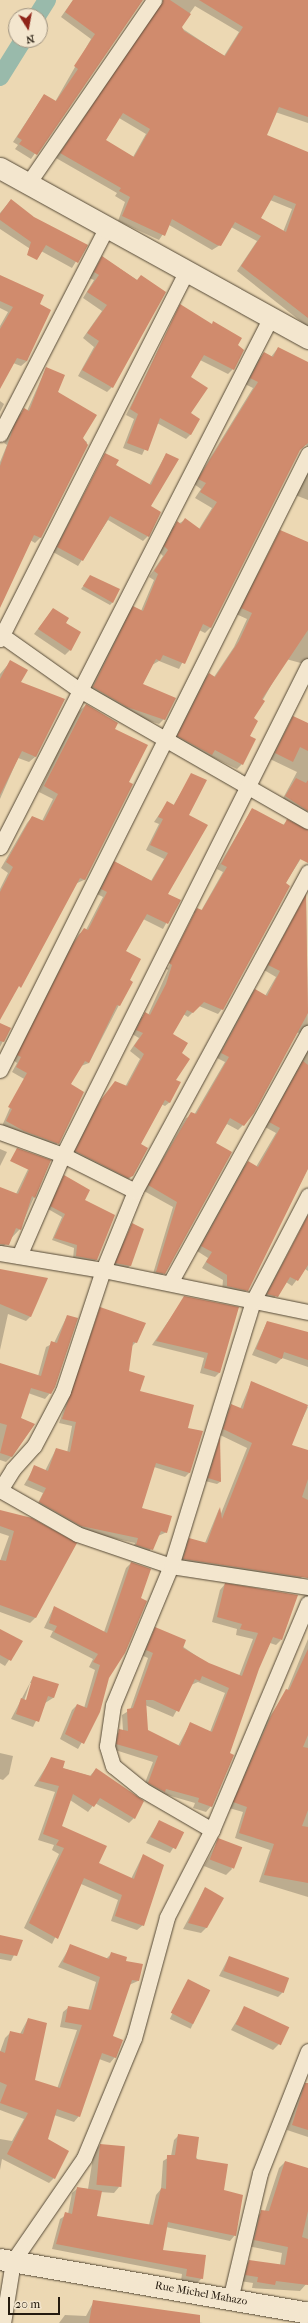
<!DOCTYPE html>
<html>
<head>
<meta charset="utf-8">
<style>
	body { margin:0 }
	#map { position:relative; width:308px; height:2323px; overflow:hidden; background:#ecd8b3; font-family:"IM FELL French Canon",serif }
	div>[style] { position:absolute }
	.shadow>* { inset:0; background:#0003; transform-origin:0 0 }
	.canal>* { height:18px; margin:-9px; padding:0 9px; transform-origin:9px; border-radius:9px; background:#99baab }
	.building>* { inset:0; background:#d08b6d; transform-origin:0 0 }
	.roads { filter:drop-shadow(0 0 1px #564a37) drop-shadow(0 0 1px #564a37) }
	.street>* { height:15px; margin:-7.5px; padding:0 7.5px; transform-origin:7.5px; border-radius:7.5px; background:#f3e6ce }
	.secondary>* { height:21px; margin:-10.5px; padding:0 10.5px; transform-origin:10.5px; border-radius:10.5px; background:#f3e6ce }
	span { translate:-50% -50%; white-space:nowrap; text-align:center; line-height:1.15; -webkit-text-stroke:3px #f3e6ce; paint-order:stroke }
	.street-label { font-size:11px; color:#241a0e }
	.north { position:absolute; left:8px; top:8px; width:40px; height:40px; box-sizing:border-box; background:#f3e6ce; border:1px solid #a09481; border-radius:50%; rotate:169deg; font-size:11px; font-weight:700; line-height:16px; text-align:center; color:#241a0e }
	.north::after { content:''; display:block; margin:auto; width:14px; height:18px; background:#8f2418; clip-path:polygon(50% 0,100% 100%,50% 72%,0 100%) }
	.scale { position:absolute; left:8px; top:2297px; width:52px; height:18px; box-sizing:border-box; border:2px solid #241a0e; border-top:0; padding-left:5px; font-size:12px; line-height:14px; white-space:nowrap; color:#241a0e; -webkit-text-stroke:3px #f3e6ce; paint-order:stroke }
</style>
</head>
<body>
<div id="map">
	<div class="shadow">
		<div style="clip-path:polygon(73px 0,142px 0,31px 159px,15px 149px,18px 145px,13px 142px,44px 95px,55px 102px,91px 39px,61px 17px)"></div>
		<div style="clip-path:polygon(evenodd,155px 0,308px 0,308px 123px,275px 112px,266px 136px,308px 153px,308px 327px,237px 271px,257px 241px,231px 227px,220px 245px,212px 250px,169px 225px,159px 240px,118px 221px,125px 202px,115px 196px,117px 193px,56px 158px,157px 11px,155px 0,195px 6px,239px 32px,224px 56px,180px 27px,195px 6px,155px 0,119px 118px,146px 134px,133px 157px,105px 141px,119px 118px,155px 0,270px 200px,292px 209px,283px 232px,259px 218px,270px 200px)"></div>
		<div style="clip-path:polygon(11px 200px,33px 218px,86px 245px,72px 268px,41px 251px,38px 254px,0 229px,0 213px)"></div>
		<div style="clip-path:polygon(102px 257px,137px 280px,112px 387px,107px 392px,78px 376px,94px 347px,83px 338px,102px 311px,83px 298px,94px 280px,89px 278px)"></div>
		<div style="clip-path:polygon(0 276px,38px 304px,27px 361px,21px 366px,13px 363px,0 387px,0 326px,8px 312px,0 308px)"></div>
		<div style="clip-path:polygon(180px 305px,236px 346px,233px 369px,228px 374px,200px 360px,189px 378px,191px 434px,186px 439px,157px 423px,142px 455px,123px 448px,134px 419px,126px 415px)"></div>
		<div style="clip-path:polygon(278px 348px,308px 376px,308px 446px,301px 443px,210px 628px,205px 633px,199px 630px,179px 669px,159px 661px,152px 665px,142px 685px,164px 719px,159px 724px,122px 712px,88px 693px,128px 613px,133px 607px,141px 611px,154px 580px,149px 577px,163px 556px,159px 552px,171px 528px,185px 520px,199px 529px,212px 508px,195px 498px,201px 489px,194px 484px,253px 388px,245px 384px,254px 365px,264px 353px,271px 357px)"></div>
		<div style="clip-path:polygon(46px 368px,82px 439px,87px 442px,40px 538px,35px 543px,30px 540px,0 606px,0 462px,7px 445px,4px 443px,19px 414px,27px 411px)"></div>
		<div style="clip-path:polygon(0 401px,4px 404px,0 412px)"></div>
		<div style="clip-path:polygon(105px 454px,115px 466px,149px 485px,166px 454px,149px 506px,148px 536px,143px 541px,108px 520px,78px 566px,53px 552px)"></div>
		<div style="clip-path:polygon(308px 470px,308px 500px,295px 495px)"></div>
		<div style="clip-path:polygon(280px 532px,308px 543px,308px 665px,286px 659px,252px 719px,242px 764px,237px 769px,210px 756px,206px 760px,173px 741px,203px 680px,209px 674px,214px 677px,234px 647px,247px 619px,236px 614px)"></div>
		<div style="clip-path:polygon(90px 577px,113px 602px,110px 605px,81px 589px)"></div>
		<div style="clip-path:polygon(53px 609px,64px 624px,70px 650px,65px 655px,34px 634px)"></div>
		<div style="clip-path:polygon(11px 661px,20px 683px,64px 700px,35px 757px,29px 762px,18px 758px,0 799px,0 674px)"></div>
		<div style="clip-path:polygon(86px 705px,114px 729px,128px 783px,84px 880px,75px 884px,0 1018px,0 889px,8px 873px,1px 868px,27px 823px,32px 817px,42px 821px,53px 799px,39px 792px,76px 714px)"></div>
		<div style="clip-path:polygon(293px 717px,308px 724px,308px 811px,303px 816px,281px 802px,297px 772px,270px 759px)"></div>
		<div style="clip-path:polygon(192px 774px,188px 816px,167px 894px,179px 900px,163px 929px,143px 919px,125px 952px,129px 981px,119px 1005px,89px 1063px,81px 1066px,59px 1099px,12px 1072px,17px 1063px,13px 1060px,68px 950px,79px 934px,86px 930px,103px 897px,97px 894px,110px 867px,115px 862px,151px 881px,164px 859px,146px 850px,159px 824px,154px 822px,167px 803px,173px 806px)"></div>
		<div style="clip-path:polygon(evenodd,252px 809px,283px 825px,287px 821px,308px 832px,308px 847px,285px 884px,222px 1009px,218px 1014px,199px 1006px,188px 1017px,183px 1014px,172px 1034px,180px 1054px,170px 1102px,165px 1106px,161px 1104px,140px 1145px,132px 1176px,127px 1181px,71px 1156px,96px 1107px,116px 1082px,125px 1087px,140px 1059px,130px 1051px,139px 1038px,132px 1034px,140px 1018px,148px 1015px,168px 970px,165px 968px,193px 913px,197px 909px,201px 911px,223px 872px,217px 869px,252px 809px,193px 913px,196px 913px,168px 968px,166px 967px,193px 913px)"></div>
		<div style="clip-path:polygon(306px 896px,308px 1031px,297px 1033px,243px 1125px,238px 1130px,227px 1124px,214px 1143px,164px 1273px,159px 1278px,152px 1277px,173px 1207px,144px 1191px,186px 1118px,194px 1115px,225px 1062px,217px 1058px,250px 995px,255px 990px,265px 996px,276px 977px,264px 970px)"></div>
		<div style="clip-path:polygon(0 1024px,10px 1028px,0 1047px)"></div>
		<div style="clip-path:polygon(308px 1049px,308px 1168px,247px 1290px,242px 1295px,222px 1291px,223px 1280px,202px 1268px,208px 1258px,197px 1251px,243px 1167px,248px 1162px,256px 1167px,276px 1133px,265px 1127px)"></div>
		<div style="clip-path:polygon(16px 1094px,58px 1143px,53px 1148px,2px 1126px)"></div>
		<div style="clip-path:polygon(0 1149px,7px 1152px,0 1166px)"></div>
		<div style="clip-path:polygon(31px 1163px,47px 1168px,20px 1229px,0 1250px,0 1188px,16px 1194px)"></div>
		<div style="clip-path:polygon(64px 1176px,84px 1201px,97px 1259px,94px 1262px,73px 1259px,74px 1248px,52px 1240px,62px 1217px,48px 1209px)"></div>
		<div style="clip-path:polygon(307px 1219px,308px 1271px,305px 1269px,292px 1286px,286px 1282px,272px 1301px,263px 1299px)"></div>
		<div style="clip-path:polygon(132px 1225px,130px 1266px,124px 1271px,110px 1269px)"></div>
		<div style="clip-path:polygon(0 1270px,31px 1316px,26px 1321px,8px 1314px,0 1350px)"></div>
		<div style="clip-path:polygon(185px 1297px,238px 1308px,219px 1373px,215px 1377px,200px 1373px,204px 1358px,152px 1345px)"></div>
		<div style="clip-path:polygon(101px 1308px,136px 1342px,131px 1347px,128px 1372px,139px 1392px,187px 1428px,190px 1472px,185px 1477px,154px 1467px,141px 1509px,167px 1532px,158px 1536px,148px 1554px,133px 1549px,135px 1543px,76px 1530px,36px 1507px,43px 1493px,24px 1485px,35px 1466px,45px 1471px,56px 1449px,67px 1453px,72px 1426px,59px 1423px)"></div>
		<div style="clip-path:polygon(67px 1316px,50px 1393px,45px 1399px,28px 1393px,20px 1418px,34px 1425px,11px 1457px,6px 1462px,0 1460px,0 1364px,38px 1376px,46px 1347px,54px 1343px)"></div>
		<div style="clip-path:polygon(267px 1322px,308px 1335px,308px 1367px,282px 1358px,276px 1364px,252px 1355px)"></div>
		<div style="clip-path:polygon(251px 1383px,308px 1407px,290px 1445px,308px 1453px,308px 1566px,299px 1582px,178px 1564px,184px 1544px,189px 1539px,205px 1543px,219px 1509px,220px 1516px,247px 1448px,218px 1434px,227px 1410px,232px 1405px,240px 1409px)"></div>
		<div style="clip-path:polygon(220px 1439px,220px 1482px,217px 1484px,205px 1481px)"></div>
		<div style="clip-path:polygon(0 1511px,31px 1521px,35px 1618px,30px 1623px,0 1612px,0 1561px,9px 1536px,0 1533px)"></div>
		<div style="clip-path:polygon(131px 1563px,99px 1712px,78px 1749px,60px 1739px,72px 1710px,77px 1705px,84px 1708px,95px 1670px,89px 1667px,93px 1659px,50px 1637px,53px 1631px,44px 1628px,54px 1607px,104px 1632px,126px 1568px)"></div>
		<div style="clip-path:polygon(evenodd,225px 1584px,281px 1640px,276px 1645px,270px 1643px,258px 1669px,211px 1806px,206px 1812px,193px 1808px,195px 1803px,143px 1788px,153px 1762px,112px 1749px,114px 1735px,123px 1731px,122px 1715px,130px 1710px,148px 1658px,141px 1655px,156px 1628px,208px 1664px,239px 1676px,253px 1639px,236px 1635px,237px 1629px,212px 1622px,220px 1590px,225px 1584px,198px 1682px,225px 1693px,210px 1732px,190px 1724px,178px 1746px,147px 1731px,145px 1705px,173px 1717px,191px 1685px,198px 1682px)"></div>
		<div style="clip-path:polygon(0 1630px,21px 1642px,5px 1666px,0 1663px)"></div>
		<div style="clip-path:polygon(308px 1639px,308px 1897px,259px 1882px,270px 1850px,235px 1838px,243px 1812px,229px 1808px,267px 1721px,287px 1691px)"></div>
		<div style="clip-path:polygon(evenodd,33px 1677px,58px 1685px,53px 1698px,45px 1703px,33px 1727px,11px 1719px,33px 1677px,30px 1683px,32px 1683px,25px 1705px,23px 1704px,30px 1683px)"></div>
		<div style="clip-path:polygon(0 1753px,13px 1756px,9px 1774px,3px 1780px,0 1779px)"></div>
		<div style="clip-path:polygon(51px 1759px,62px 1768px,90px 1776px,96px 1769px,134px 1818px,129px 1823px,95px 1803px,88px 1812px,70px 1800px,61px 1827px,98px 1864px,131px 1879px,143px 1855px,143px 1925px,137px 1930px,111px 1921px,118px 1900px,81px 1884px,52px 1944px,24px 1928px,59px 1854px,52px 1850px,54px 1845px,38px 1840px,55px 1792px,34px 1786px)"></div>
		<div style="clip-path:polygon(159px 1821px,183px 1832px,170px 1853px,146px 1843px)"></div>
		<div style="clip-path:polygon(219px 1839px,232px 1869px,226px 1875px,204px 1866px)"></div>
		<div style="clip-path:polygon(205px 1888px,207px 1927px,201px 1933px,183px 1929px)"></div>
		<div style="clip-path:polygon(0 1936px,21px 1941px,11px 1961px,0 1959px)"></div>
		<div style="clip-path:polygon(71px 1945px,106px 1959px,112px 1953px,125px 1962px,138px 1981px,129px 1985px,112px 2037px,115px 2057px,110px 2063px,99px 2059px,79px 2116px,74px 2122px,54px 2115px,46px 2140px,54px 2178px,49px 2183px,2px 2159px,0 2170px,0 2139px,12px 2141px,24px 2119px,0 2110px,0 2052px,5px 2038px,11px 2032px,20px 2034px,28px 2019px,34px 2081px,57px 2089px,77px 2030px,60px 2027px,63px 2012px,69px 2007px,88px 2011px,96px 1982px,58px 1967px)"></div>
		<div style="clip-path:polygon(229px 1957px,283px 1992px,278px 1997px,219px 1976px)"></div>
		<div style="left:188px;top:1980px;width:23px;height:43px;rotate:25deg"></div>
		<div style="clip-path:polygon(245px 2007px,279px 2044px,273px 2050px,231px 2030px)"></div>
		<div style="clip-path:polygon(305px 2085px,308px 2085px,308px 2137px,287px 2130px,300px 2090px)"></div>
		<div style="clip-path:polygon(179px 2135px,222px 2191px,235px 2235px,230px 2241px,166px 2227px,162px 2251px,202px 2278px,197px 2283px,181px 2281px,182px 2274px,52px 2249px,60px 2219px,68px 2214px,72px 2193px,78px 2188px,88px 2189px,94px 2151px,100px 2145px,119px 2187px,114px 2193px,100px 2192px,96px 2217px,149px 2225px,156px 2195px,161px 2189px,163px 2161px,171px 2156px,174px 2140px)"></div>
		<div style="clip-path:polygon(285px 2162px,308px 2169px,308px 2282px,300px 2291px,252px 2288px,253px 2283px,240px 2281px,243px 2268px,249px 2261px,280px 2265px,282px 2253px,248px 2246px,255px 2217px,265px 2211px,279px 2168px)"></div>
		<div style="clip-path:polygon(94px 2301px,190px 2321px,203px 2323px,59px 2323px,65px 2315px,86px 2316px)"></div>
	</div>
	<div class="canal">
		<div style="left:37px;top:16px;width:19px;rotate:-58deg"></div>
		<div style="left:0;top:77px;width:44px;rotate:-58.1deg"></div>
	</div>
	<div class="building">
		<div style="clip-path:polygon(73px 0,143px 0,37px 155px,19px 144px,22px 140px,17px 137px,44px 94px,56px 101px,78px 69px,74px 66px,95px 34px,65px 12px)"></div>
		<div style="clip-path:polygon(evenodd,163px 0,170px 0,191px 14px,182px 27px,184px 31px,225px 56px,243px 27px,199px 0,308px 0,308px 117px,279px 107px,267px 135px,308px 152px,308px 318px,241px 266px,261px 236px,235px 222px,221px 246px,217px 245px,172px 219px,165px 236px,122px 216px,130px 197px,119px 191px,121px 188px,60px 153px,163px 0,123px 113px,150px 129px,134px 157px,106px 140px,123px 113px,163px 0,274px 195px,296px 204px,286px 232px,261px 218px,274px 195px)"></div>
		<div style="clip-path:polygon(11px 199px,34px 217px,88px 245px,78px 263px,46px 245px,37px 260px,27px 255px,31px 242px,0 220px,0 214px)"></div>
		<div style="clip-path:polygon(102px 256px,137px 280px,141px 275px,166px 292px,113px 388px,82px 370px,99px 341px,87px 333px,107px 305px,87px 292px,99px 275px,94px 272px)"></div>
		<div style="clip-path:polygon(0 275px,44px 295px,40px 304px,51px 310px,27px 361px,17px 358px,0 389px,0 329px,13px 307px,0 301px)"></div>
		<div style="clip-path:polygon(180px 304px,212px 324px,213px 321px,242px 338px,238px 345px,244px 350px,234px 370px,204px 355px,191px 377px,208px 388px,191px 413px,200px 419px,191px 435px,160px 418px,148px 451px,127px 443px,138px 414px,130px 409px)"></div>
		<div style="clip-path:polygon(278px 347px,308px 362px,308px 443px,300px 450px,211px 628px,203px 624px,185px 664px,163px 655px,160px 661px,156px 659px,143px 684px,176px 698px,165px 720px,127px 707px,93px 687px,133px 606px,143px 611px,158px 574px,154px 571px,168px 550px,164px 546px,177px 521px,181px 524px,185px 518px,200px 529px,217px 502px,200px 492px,206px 483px,198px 479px,258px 382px,250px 378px,260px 359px,264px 352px,273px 357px)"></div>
		<div style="clip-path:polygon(46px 367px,65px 375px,58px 392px,97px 415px,83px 438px,88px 445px,41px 538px,34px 535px,0 608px,0 466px,14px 426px,24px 408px,29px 411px)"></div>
		<div style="clip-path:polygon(105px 453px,119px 460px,116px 465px,151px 485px,166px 453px,179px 459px,151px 506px,161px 512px,149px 537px,110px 516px,83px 561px,57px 547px)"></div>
		<div style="clip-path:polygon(280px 530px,308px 542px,308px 630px,262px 699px,265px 701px,254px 718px,258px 721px,250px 736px,256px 739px,243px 765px,215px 750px,212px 755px,177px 736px,209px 673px,215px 677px,239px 641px,252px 613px,241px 608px)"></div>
		<div style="clip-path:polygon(90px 575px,120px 589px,113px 603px,83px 586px)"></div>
		<div style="clip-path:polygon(53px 608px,69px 618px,66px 623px,81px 632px,71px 651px,38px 629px)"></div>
		<div style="clip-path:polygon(10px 660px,28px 670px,21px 682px,65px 699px,36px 757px,22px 751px,0 795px,0 679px)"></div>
		<div style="clip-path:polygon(86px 704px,118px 723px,115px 729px,148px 745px,129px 782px,133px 784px,85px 880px,80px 878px,21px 988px,19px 986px,0 1020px,0 892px,13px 867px,6px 862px,32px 816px,44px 821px,58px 794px,44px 786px)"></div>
		<div style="clip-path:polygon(293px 716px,308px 723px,308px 751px,300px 747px,293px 762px,275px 753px)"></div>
		<div style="clip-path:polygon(191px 773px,207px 780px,189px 815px,208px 825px,168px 894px,181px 900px,168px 924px,147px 914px,126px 951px,141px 959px,130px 980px,133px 982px,120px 1006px,117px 1005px,89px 1063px,85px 1061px,71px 1084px,84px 1092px,59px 1144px,24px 1131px,6px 1121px,12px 1109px,8px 1107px,27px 1073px,16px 1067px,21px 1057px,17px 1055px,73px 944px,84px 928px,88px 930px,107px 892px,101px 889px,114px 861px,152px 881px,168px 853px,150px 845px,163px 819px,158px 817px,167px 801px,174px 805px)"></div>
		<div style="clip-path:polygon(296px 778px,306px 783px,308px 780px,308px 811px,285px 796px)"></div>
		<div style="clip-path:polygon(252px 808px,284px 825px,287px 819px,308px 830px,308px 863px,300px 859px,286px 883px,290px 886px,223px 1010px,204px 1002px,193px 1013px,187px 1010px,173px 1034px,188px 1043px,182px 1053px,190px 1059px,176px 1080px,181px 1082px,170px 1103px,165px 1100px,141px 1144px,148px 1148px,133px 1176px,128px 1178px,75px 1151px,100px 1101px,115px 1081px,127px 1086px,144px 1054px,134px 1046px,143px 1033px,136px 1030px,145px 1012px,150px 1015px,166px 984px,172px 965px,169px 963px,197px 908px,202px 910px,227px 867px,221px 864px)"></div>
		<div style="clip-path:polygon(306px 894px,308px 1013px,254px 1113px,244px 1126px,230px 1118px,216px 1143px,232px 1152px,165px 1274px,156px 1272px,177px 1202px,148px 1185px,191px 1112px,196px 1114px,229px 1057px,221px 1053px,255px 989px,267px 996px,280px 971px,268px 965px)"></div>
		<div style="clip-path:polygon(0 1023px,11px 1028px,4px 1042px,0 1041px)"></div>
		<div style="clip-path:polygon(303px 1061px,308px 1065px,308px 1169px,248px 1291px,227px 1286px,227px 1275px,206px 1262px,212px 1252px,201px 1246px,248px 1161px,258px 1167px,280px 1128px,269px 1122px)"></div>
		<div style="clip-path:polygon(17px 1148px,51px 1160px,35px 1198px,32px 1196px,21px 1230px,16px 1228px,9px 1245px,0 1244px,0 1187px,18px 1194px,29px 1170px,10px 1161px)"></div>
		<div style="clip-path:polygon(64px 1175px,90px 1190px,85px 1200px,115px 1215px,97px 1260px,76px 1256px,77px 1245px,54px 1238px,65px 1214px,50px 1206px)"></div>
		<div style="clip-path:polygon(308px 1215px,308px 1265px,298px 1281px,290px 1277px,278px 1297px,267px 1294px)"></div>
		<div style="clip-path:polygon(132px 1223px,144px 1229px,131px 1266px,115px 1263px)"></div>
		<div style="clip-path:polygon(0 1269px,48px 1278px,31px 1317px,0 1304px)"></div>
		<div style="clip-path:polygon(184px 1296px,239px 1307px,220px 1373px,204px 1368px,208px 1353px,156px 1341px)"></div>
		<div style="clip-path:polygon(100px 1307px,146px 1323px,137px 1343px,133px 1342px,129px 1371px,145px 1376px,140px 1391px,194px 1405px,188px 1428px,203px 1431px,190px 1473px,156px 1463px,142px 1508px,172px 1516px,167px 1533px,161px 1531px,153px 1550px,136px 1545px,138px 1538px,81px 1526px,39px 1502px,46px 1488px,28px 1480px,34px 1465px,48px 1471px,56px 1448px,70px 1452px,76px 1422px,62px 1419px)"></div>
		<div style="clip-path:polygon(67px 1315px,78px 1318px,55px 1387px,51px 1394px,31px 1388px,21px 1418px,35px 1424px,12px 1457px,0 1453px,7px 1425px,0 1423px,0 1363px,41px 1376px,51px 1341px,57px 1343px)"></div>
		<div style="clip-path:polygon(267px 1321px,308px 1332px,308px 1360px,284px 1352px,282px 1359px,256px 1349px)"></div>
		<div style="clip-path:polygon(251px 1381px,308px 1405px,292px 1445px,308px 1450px,308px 1479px,302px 1497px,308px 1500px,308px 1578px,183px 1559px,189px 1538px,207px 1543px,220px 1507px,222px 1519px,252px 1443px,223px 1429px,231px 1404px,243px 1409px)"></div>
		<div style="clip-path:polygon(220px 1437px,221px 1482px,208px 1478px)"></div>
		<div style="clip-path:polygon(0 1510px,32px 1518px,77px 1543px,36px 1618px,0 1605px,0 1560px,6px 1561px,14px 1531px,0 1526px)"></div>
		<div style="clip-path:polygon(131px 1562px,151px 1569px,141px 1598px,147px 1601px,125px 1653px,109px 1678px,100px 1712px,84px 1744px,65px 1734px,77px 1704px,87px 1708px,100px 1665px,93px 1662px,98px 1654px,54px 1632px,57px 1626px,49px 1623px,54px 1606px,107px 1633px)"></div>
		<div style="clip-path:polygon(evenodd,225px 1583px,298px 1595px,282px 1640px,273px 1637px,259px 1669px,230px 1753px,234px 1755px,212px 1807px,198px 1802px,199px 1798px,166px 1789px,165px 1792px,148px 1783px,158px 1756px,116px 1744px,119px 1729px,128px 1731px,127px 1709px,133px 1708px,153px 1653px,146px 1650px,155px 1627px,186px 1640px,183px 1648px,209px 1663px,242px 1676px,258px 1633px,240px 1629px,242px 1624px,217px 1617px,225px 1583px,202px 1676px,229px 1688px,212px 1732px,190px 1722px,180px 1746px,148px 1730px,146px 1700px,153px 1700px,179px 1712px,195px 1679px,200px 1681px,202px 1676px)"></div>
		<div style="clip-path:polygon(0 1629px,23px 1641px,11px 1661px,0 1655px)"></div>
		<div style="clip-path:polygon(308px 1649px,308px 1735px,303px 1747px,308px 1748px,308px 1810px,302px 1826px,308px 1827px,308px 1883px,264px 1875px,274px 1844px,239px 1833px,247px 1807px,233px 1802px,272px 1714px,286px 1689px,289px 1690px)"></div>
		<div style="clip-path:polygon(33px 1676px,59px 1684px,54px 1698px,48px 1696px,39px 1722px,16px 1714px,21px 1698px,26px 1700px)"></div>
		<div style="clip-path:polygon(51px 1757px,65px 1761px,63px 1768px,91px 1776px,96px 1768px,144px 1801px,135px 1819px,100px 1798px,94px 1807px,73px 1794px,62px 1826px,107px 1846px,99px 1863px,134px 1879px,143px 1854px,164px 1865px,144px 1926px,115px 1916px,122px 1895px,84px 1878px,58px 1939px,29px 1923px,64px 1848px,56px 1845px,59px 1840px,43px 1834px,59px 1786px,39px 1781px)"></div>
		<div style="left:159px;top:1820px;width:28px;height:19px;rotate:26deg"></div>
		<div style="left:218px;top:1838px;width:26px;height:23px;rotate:21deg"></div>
		<div style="clip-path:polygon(205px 1887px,224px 1898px,207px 1928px,188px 1923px)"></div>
		<div style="clip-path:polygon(0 1935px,23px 1940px,17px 1956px,0 1953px)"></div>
		<div style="clip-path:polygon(70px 1944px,109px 1959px,111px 1952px,127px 1957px,126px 1961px,143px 1964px,139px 1981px,132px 1980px,113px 2036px,123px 2040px,116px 2058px,102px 2053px,80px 2117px,57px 2109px,48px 2139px,69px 2151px,55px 2179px,7px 2154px,28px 2113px,0 2103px,7px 2085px,0 2082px,0 2051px,5px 2053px,10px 2031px,23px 2034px,28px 2018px,47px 2023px,35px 2080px,60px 2088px,82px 2025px,65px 2022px,68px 2006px,91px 2010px,100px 1977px,63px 1962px)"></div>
		<div style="left:229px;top:1956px;width:64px;height:16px;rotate:20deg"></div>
		<div style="left:188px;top:1979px;width:25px;height:38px;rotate:27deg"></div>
		<div style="left:244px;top:2006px;width:50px;height:20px;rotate:25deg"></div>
		<div style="clip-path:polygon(305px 2083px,308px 2083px,308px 2130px,292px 2125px)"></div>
		<div style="clip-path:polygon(178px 2134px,199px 2137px,196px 2159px,228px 2164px,224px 2190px,243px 2195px,236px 2236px,168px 2222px,163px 2250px,206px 2255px,203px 2279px,186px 2276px,187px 2269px,56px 2244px,65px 2212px,72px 2214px,77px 2187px,102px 2191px,97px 2216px,153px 2225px,161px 2188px,166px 2189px,167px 2155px,175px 2155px)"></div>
		<div style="left:100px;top:2144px;width:25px;height:41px;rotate:5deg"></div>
		<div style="clip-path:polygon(285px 2161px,308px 2168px,308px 2211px,302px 2237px,308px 2239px,308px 2285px,276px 2281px,275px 2285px,257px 2282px,258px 2277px,245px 2275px,249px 2260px,285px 2265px,288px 2247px,254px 2240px,261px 2210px,269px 2211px)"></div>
		<div style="clip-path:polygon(93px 2300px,200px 2315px,200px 2323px,89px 2323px)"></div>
	</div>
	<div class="roads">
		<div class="street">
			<div style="left:29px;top:182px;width:221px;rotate:-55.5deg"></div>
			<div style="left:0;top:434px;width:233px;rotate:-62.7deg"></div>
			<div style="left:0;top:634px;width:95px;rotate:35.2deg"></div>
			<div style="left:78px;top:689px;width:265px;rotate:29.9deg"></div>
			<div style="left:0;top:639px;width:413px;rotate:-63.1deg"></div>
			<div style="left:0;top:847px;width:595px;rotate:-62.92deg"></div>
			<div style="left:0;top:1070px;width:689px;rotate:-63.43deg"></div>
			<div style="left:0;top:1132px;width:67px;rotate:20.1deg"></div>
			<div style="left:63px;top:1155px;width:80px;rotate:26.6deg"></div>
			<div style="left:0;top:1253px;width:104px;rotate:9.4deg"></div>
			<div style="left:103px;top:1270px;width:209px;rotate:11.6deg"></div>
			<div style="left:19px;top:1256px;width:110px;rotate:-66.5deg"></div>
			<div style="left:63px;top:1155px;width:547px;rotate:-63.39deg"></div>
			<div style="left:170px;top:1283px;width:286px;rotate:-61.1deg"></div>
			<div style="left:0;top:1490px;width:25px;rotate:-58deg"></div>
			<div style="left:13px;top:1469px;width:31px;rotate:-48deg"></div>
			<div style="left:34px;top:1446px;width:62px;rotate:-62.2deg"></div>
			<div style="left:63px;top:1391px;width:127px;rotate:-71.7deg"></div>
			<div style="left:103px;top:1270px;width:85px;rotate:-67.9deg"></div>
			<div style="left:135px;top:1191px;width:363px;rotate:-61.5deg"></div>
			<div style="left:0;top:1490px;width:89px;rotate:29.7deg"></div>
			<div style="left:77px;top:1534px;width:99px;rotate:18.8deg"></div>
			<div style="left:171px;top:1566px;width:139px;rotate:8.7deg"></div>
			<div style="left:212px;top:1830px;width:80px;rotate:-149.9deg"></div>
			<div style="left:143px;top:1790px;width:38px;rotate:-141deg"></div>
			<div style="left:113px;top:1766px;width:21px;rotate:-107deg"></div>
			<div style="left:107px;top:1746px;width:41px;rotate:-81.7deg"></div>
			<div style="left:113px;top:1705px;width:151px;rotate:-67.4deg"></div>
			<div style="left:171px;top:1566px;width:277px;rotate:-72.8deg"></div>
			<div style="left:253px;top:1301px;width:119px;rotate:-62.4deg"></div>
			<div style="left:230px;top:2300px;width:130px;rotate:-76.7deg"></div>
			<div style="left:260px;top:2173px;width:131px;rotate:-68.5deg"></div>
			<div style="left:3px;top:2323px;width:63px;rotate:-80.8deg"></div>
			<div style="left:13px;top:2261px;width:125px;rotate:-55.4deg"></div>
			<div style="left:84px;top:2158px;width:130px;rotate:-67.4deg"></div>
			<div style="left:134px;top:2038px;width:125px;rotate:-74.7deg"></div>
			<div style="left:167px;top:1917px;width:98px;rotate:-62.7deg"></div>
			<div style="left:212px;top:1830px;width:246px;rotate:-67.1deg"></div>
		</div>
		<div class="secondary">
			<div style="left:0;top:168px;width:352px;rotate:28.9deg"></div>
			<div style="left:0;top:2259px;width:313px;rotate:9.9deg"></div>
		</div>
	</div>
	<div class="street-label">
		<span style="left:201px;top:2294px;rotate:10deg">Rue Michel Mahazo</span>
	</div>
	<div class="north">N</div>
	<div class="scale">20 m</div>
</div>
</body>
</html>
